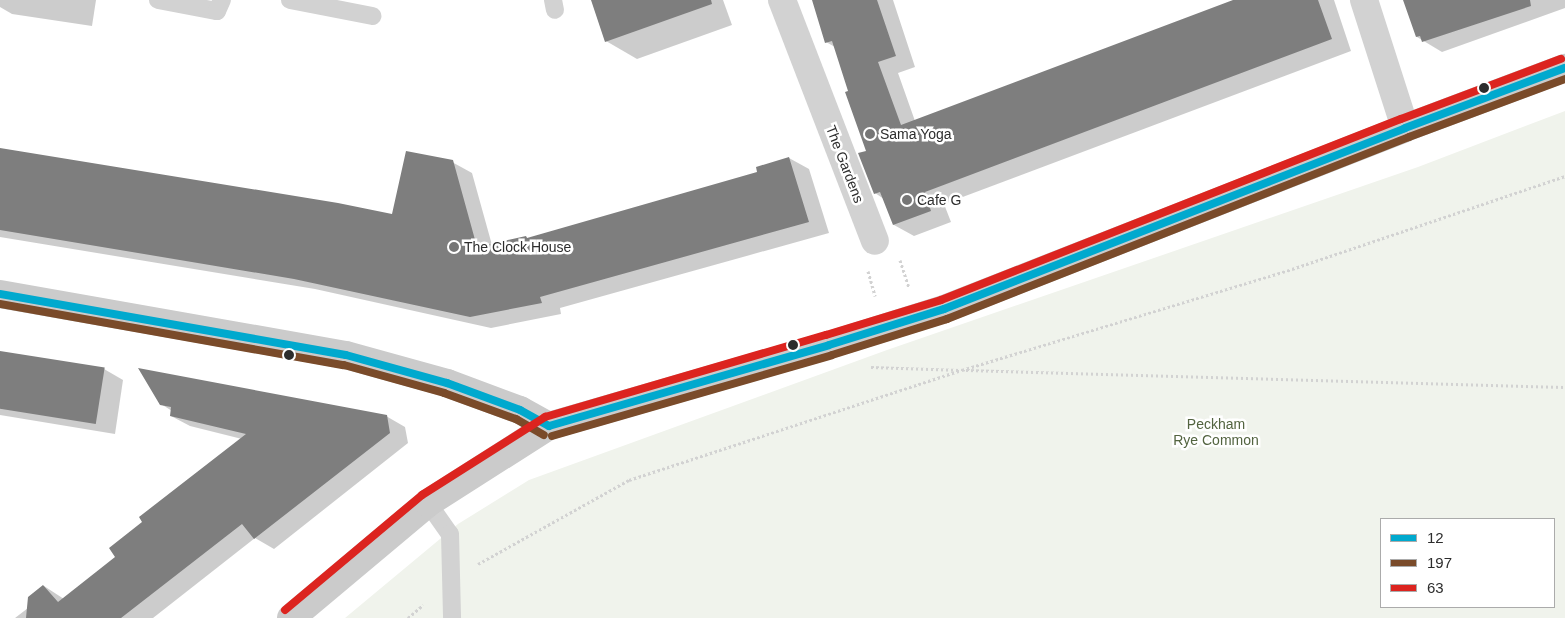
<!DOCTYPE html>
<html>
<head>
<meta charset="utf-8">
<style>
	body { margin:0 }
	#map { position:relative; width:1565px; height:618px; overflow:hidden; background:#fff; font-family:Arial,sans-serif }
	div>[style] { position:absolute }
	.green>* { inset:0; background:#f0f3ec }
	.shadow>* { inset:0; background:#0003 }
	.building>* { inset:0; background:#7e7e7e; transform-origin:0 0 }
	.path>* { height:3px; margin-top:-1.5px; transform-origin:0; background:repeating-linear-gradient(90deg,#d2d2d2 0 2.5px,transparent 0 5px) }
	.service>* { height:18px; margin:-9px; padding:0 9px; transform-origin:9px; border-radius:9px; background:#d2d2d2 }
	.minor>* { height:28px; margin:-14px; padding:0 14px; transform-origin:14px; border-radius:14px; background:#d2d2d2 }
	.secondary>* { height:28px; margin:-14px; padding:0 14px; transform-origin:14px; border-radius:14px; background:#cbcbcb }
	.bus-1>* { height:8px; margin:-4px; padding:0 4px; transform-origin:4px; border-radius:4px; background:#00a9ce }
	.bus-2>* { height:8px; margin:-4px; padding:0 4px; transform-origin:4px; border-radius:4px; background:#7a4b2a }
	.bus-3>* { height:8px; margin:-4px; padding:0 4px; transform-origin:4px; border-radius:4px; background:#dc241f }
	.dots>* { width:14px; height:14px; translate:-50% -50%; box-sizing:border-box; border:2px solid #fff; border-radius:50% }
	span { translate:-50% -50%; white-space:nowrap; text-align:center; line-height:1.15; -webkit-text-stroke:5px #fff; paint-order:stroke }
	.poi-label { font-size:14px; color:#2d2d2d }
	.left { translate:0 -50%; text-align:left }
	.street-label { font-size:14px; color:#2d2d2d }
	.park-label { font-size:14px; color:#536440 }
	.legend { position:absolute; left:1380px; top:518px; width:175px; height:90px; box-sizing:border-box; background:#fff; border:1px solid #ababab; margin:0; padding:6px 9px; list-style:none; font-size:15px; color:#2d2d2d }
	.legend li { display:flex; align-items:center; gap:10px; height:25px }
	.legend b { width:25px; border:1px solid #ababab }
</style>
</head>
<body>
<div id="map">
	<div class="green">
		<div style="clip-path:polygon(evenodd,1565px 111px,1565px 618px,345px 618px,458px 524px,529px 480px,887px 350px,1418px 167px,1565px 111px,1381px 519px,1554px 519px,1554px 607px,1381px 607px,1381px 519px)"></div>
	</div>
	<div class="shadow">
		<div style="clip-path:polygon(0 0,96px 0,92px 26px,12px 14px,0 7px)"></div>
		<div style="clip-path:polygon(592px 0,723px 0,732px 25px,637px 59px,606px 41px)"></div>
		<div style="clip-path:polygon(813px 0,893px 0,915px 67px,898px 73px,915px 121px,1237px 0,1334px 0,1351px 51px,944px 204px,951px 222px,914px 236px,894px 225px,884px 199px,875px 193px,867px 152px,849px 92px,835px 47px,826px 42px)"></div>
		<div style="clip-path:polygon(1404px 0,1565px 0,1565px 8px,1442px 52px,1417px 37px)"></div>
		<div style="clip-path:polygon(0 149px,393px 215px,452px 162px,472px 173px,492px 245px,526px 237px,528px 239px,759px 173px,789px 158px,809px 169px,829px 233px,560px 308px,561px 314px,491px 328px,315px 289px,0 237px)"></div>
		<div style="clip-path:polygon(0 352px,104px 369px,123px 380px,115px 434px,0 415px)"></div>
		<div style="clip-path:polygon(161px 404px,386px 416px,405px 427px,408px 443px,274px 549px,255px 538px,153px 618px,15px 618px,28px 608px,44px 586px,64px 599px,117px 557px,242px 439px,190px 426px,171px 416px,172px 411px)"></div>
	</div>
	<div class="building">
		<div style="clip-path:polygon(591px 0,711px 0,712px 4px,605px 42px)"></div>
		<div style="clip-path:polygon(812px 0,877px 0,896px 56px,878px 62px,901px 125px,1233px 0,1318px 0,1332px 39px,925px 192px,931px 211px,893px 225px,880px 192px,874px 194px,858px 153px,866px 151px,845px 92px,848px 91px,832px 41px,825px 43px)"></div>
		<div style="clip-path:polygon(1403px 0,1530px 0,1531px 6px,1422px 42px,1420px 36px,1416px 37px)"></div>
		<div style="clip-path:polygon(0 148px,338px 203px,392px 214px,406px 151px,453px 160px,477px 247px,526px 236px,527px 238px,757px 172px,756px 167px,789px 157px,809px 222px,540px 297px,542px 303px,470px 317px,294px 279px,0 230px)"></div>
		<div style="left:0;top:351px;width:106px;height:57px;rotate:9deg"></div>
		<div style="clip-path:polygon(138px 368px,387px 415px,390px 433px,254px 539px,242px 524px,121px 618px,26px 618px,28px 597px,43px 585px,58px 602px,115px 557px,109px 548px,142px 522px,139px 517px,246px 434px,170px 416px,171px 407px,160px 405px)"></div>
	</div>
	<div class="path">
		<div style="left:900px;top:260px;width:28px;rotate:72deg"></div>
		<div style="left:868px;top:271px;width:26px;rotate:74deg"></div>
		<div style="left:871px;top:367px;width:89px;rotate:1.9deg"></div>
		<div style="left:966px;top:370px;width:599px;rotate:1.63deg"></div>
		<div style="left:478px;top:564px;width:173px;rotate:-29.1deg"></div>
		<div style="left:629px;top:480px;width:351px;rotate:-18.3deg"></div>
		<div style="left:962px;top:370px;width:345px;rotate:-17deg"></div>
		<div style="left:1292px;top:269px;width:288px;rotate:-18.8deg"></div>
		<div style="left:408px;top:618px;width:20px;rotate:-41deg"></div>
	</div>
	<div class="service">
		<div style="left:158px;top:0;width:60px;rotate:10.6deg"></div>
		<div style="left:217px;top:11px;width:12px;rotate:-66deg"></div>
		<div style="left:290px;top:0;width:84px;rotate:11deg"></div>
		<div style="left:553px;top:0;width:10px;rotate:79deg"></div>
		<div style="left:428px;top:503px;width:38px;rotate:55deg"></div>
		<div style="left:450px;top:534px;width:84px;rotate:88.6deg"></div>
	</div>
	<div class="minor">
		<div style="left:782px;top:0;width:258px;rotate:68.9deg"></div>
		<div style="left:1364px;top:0;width:134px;rotate:72.2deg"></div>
	</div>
	<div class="secondary">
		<div style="left:0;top:294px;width:351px;rotate:10deg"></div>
		<div style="left:346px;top:355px;width:105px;rotate:15.5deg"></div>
		<div style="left:447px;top:383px;width:78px;rotate:20.3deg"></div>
		<div style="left:520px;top:410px;width:33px;rotate:29deg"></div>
		<div style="left:291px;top:618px;width:179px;rotate:-40deg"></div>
		<div style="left:428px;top:503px;width:143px;rotate:-32.5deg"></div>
		<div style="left:549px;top:426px;width:291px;rotate:-16.1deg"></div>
		<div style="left:829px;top:345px;width:121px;rotate:-17.4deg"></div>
		<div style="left:944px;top:309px;width:495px;rotate:-21.4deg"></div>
		<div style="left:1405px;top:128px;width:171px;rotate:-20.6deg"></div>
	</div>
	<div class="bus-1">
		<div style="left:0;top:294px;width:351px;rotate:10deg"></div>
		<div style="left:346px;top:355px;width:105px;rotate:15.5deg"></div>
		<div style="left:447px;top:383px;width:78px;rotate:20.3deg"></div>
		<div style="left:520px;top:410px;width:33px;rotate:29deg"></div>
		<div style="left:549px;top:426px;width:291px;rotate:-16.1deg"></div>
		<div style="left:829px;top:345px;width:121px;rotate:-17.4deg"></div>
		<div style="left:944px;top:309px;width:495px;rotate:-21.4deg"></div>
		<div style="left:1405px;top:128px;width:171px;rotate:-20.6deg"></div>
	</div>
	<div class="bus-2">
		<div style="left:0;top:304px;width:349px;rotate:10.1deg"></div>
		<div style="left:344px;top:365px;width:104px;rotate:15.6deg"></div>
		<div style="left:444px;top:393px;width:77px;rotate:19.9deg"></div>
		<div style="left:516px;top:419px;width:32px;rotate:30deg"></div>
		<div style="left:552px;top:436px;width:291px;rotate:-16.1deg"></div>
		<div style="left:832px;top:355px;width:121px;rotate:-17.4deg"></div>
		<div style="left:947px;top:319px;width:497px;rotate:-21.5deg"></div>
		<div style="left:1409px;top:137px;width:166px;rotate:-20.4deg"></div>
	</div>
	<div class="bus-3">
		<div style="left:285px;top:610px;width:179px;rotate:-40deg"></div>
		<div style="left:422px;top:495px;width:146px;rotate:-32.4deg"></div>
		<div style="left:545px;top:417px;width:293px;rotate:-16.3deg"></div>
		<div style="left:826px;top:335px;width:120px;rotate:-16.9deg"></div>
		<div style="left:941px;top:300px;width:494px;rotate:-21.5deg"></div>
		<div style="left:1401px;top:119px;width:171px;rotate:-20.6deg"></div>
	</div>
	<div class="dots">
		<div style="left:1484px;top:88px;background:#2d2d2d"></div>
		<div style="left:870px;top:134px;background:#767676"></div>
		<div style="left:907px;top:200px;background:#767676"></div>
		<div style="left:454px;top:247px;background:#767676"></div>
		<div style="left:793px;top:345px;background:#2d2d2d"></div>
		<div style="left:289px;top:355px;background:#2d2d2d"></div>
	</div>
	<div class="poi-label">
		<span class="left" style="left:880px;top:134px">Sama Yoga</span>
		<span class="left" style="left:917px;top:200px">Cafe G</span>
		<span class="left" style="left:464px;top:247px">The Clock House</span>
	</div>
	<div class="street-label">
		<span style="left:845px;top:164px;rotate:69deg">The Gardens</span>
	</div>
	<div class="park-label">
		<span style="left:1216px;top:432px">Peckham<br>Rye Common</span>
	</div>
	<ul class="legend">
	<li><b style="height:6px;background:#00a9ce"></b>12</li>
	<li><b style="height:6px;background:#7a4b2a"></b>197</li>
	<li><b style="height:6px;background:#dc241f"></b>63</li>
	</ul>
</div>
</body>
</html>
